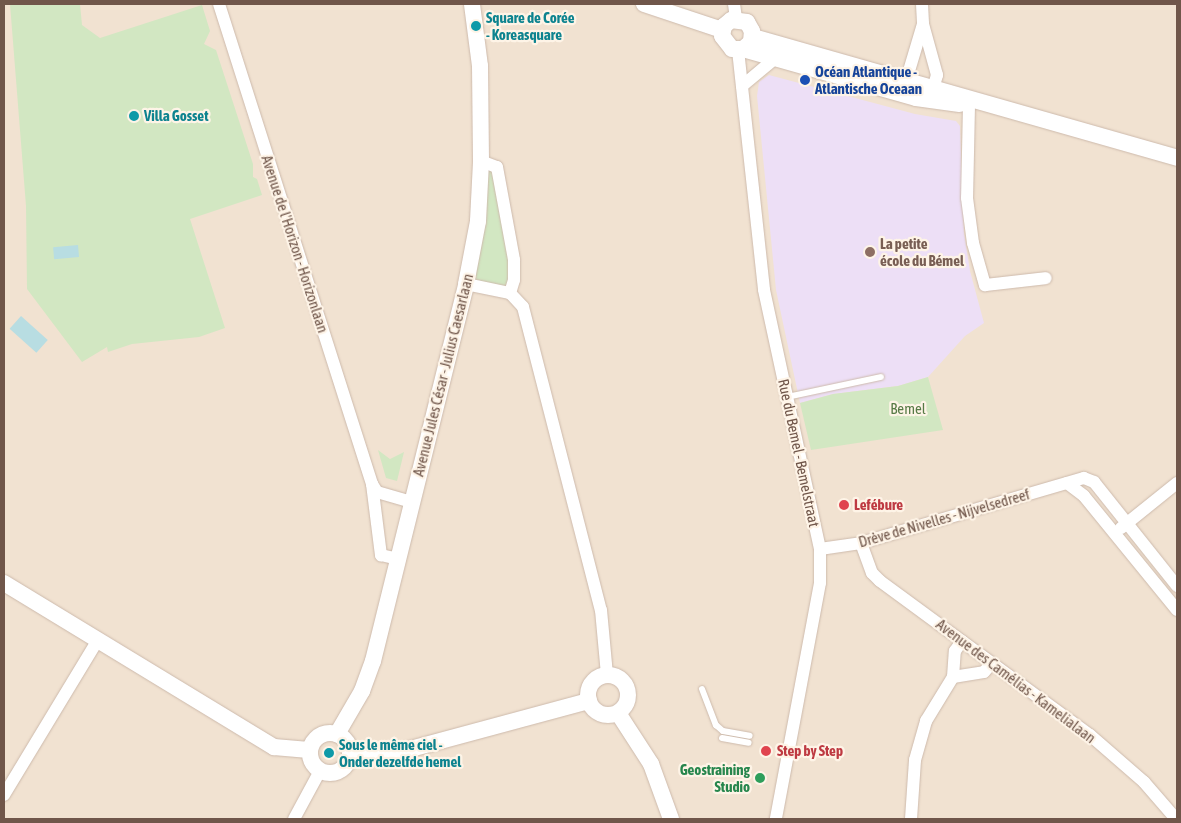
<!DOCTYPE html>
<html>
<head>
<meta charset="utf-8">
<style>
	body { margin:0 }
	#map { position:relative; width:1181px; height:823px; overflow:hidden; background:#faf0e2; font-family:"Asap Condensed",sans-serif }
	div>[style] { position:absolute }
	.residential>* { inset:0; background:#f1e2d1; transform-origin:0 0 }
	.education>* { inset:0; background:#eddff6 }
	.green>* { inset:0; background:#d2e7c2 }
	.water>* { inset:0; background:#b8dde2; transform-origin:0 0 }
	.roads { filter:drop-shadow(0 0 1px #cdbaac) drop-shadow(0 0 1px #cdbaac) }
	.service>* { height:6px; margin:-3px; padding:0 3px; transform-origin:3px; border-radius:3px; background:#fff }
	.minor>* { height:12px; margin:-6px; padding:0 6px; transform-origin:6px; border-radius:6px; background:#fff }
	.tertiary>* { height:16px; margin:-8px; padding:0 8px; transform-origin:8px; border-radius:8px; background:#fff }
	.tertiary>.ring { margin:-8px; padding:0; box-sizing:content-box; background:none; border:16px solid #fff; border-radius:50% }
	.dots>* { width:14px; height:14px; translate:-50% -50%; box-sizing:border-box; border:2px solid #fef4e7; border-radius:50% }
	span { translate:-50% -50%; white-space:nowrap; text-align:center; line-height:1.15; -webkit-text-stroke:4.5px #fef4e7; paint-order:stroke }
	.culture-label { font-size:15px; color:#0d838f; font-weight:700 }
	.left { translate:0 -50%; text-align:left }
	.transit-label { font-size:15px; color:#164399; font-weight:700 }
	.education-label { font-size:15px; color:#785e54; font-weight:700 }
	.street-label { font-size:15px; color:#70564a }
	.park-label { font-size:15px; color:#577a46 }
	.health-label { font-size:15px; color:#be3a42; font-weight:700 }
	.leisure-label { font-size:15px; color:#27864d; font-weight:700 }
	.right { translate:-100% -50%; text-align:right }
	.frame { position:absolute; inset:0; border:5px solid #70564a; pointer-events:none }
</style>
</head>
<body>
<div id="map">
	<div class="residential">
		<div style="left:4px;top:4px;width:1173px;height:815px"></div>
	</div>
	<div class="education">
		<div style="clip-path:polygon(769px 75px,915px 114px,956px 121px,960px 126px,964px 233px,970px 271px,984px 323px,965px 336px,928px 377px,898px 386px,833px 394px,800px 403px,776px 290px,757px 96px,759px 82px)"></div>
	</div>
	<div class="green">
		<div style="clip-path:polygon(10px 4px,80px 4px,82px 25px,100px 38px,202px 5px,210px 31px,204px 44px,216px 50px,253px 164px,253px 177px,257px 179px,262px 195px,190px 219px,225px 328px,199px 337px,132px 344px,108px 352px,107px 347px,82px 362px,27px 289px,26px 206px)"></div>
		<div style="clip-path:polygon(488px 169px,492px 170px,512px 276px,507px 287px,475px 281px)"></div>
		<div style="clip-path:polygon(928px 377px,943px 430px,811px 450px,800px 403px,833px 394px,898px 386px)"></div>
		<div style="clip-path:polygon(378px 450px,390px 459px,404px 452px,397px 481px,386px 478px)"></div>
	</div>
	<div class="water">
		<div style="left:78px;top:245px;width:12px;height:25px;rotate:85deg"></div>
		<div style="left:21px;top:316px;width:36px;height:17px;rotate:42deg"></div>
	</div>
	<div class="roads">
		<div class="service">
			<div style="left:787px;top:397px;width:96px;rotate:-12deg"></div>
			<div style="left:702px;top:689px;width:39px;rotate:69deg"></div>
			<div style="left:716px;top:725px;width:9px;rotate:41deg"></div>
			<div style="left:723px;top:731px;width:27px;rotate:10deg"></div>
			<div style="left:722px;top:738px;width:27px;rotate:10deg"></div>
		</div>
		<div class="minor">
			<div style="left:219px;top:4px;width:504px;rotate:72.32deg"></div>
			<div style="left:372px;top:484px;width:9px;rotate:58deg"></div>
			<div style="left:377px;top:492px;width:36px;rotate:16deg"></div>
			<div style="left:734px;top:4px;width:15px;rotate:82deg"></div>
			<div style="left:922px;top:4px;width:20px;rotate:87deg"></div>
			<div style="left:923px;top:24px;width:53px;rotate:74.6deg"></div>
			<div style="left:937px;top:75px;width:15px;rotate:106deg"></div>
			<div style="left:738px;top:50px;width:241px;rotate:83.8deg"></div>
			<div style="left:764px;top:290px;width:265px;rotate:77.8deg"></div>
			<div style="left:820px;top:549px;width:34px;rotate:90deg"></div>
			<div style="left:820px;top:583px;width:240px;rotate:100.6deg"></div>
			<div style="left:906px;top:81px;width:59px;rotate:-73.4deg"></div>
			<div style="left:742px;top:86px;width:40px;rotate:-40deg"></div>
			<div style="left:969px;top:105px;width:93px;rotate:91.2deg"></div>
			<div style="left:967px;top:198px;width:45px;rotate:82.4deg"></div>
			<div style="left:973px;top:243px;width:44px;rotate:74.1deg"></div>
			<div style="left:985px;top:285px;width:61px;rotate:-6.5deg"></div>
			<div style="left:481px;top:161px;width:17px;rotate:21deg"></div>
			<div style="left:497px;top:167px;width:95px;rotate:79.6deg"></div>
			<div style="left:514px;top:260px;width:20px;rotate:90deg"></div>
			<div style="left:514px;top:280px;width:14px;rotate:107deg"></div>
			<div style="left:466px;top:284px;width:45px;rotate:11.6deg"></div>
			<div style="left:510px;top:293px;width:19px;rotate:47deg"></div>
			<div style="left:523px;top:307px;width:313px;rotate:75.6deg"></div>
			<div style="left:601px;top:610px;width:65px;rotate:84.7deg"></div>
			<div style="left:1067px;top:483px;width:21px;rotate:37deg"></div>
			<div style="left:1084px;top:496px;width:147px;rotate:50.8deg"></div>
			<div style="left:372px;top:484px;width:72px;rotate:82.8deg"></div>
			<div style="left:381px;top:555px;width:17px;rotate:13deg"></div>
			<div style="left:1121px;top:528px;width:72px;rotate:-38.8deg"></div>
			<div style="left:861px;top:543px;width:32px;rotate:70deg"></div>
			<div style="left:872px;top:573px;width:11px;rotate:45deg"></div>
			<div style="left:880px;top:581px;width:260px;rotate:36.3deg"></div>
			<div style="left:1090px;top:735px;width:72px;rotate:41deg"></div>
			<div style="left:1144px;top:782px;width:49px;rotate:49.1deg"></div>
			<div style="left:820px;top:549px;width:41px;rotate:-8.3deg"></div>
			<div style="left:861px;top:543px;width:232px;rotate:-16.3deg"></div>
			<div style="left:1084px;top:478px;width:11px;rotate:22deg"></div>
			<div style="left:1094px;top:482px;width:133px;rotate:51.4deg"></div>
			<div style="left:953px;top:677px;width:31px;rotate:-9deg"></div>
			<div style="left:984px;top:672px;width:12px;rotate:-48deg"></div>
			<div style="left:4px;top:795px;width:181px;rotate:-58.8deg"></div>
			<div style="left:294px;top:819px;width:55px;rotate:-61.6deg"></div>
			<div style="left:911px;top:819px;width:59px;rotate:-86.1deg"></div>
			<div style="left:915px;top:760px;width:41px;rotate:-74.2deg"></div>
			<div style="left:926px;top:721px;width:52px;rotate:-58.5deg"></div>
			<div style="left:953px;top:677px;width:26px;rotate:-86deg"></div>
			<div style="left:955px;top:651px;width:12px;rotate:-55deg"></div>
		</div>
		<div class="tertiary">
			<div style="left:644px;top:4px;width:82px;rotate:18.4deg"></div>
			<div style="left:753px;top:37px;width:441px;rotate:15.9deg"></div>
			<div style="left:743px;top:49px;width:11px;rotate:-41deg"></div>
			<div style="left:751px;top:42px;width:11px;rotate:-85deg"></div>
			<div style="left:752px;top:31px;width:10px;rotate:-119deg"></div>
			<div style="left:747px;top:22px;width:16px;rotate:-173deg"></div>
			<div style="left:731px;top:20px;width:9px;rotate:139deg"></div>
			<div style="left:724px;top:26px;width:10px;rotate:101deg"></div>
			<div style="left:722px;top:36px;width:16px;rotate:52deg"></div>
			<div style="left:732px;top:49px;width:11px"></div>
			<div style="left:743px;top:49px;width:180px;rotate:15.8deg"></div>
			<div style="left:916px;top:98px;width:44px;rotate:7.8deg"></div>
			<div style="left:4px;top:583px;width:316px;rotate:31.3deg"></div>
			<div style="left:274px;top:747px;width:35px;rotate:5deg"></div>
			<div class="ring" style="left:588px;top:675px;width:24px;height:24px"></div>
			<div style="left:618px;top:713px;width:61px;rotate:57.1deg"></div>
			<div style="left:651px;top:764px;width:59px;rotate:70deg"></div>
			<div class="ring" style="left:310px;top:733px;width:24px;height:24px"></div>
			<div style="left:337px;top:734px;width:50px;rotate:-59.8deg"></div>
			<div style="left:362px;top:691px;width:32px;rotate:-70deg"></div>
			<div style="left:373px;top:661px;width:388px;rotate:-76.1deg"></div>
			<div style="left:466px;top:284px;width:64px;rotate:-79.2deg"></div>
			<div style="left:478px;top:221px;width:60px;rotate:-87.1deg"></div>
			<div style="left:481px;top:161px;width:95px;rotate:-90.6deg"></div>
			<div style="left:480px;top:66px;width:63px;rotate:-97.4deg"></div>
			<div style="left:350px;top:753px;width:46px"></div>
			<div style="left:396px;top:753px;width:200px;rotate:-15.1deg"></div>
		</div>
	</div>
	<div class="dots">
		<div style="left:476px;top:26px;background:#0f9aa8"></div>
		<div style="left:805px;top:80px;background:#1a4fb4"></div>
		<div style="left:134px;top:116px;background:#0f9aa8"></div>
		<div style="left:870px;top:252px;background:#8d6e63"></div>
		<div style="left:844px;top:505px;background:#e0444e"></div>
		<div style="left:766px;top:751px;background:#e0444e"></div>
		<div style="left:329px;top:753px;background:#0f9aa8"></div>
		<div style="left:760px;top:778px;background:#2e9e5b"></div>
	</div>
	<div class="culture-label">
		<span class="left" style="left:486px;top:26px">Square de Corée<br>- Koreasquare</span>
		<span class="left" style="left:144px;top:116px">Villa Gosset</span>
		<span class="left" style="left:339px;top:753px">Sous le même ciel -<br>Onder dezelfde hemel</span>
	</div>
	<div class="transit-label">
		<span class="left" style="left:815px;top:80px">Océan Atlantique -<br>Atlantische Oceaan</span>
	</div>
	<div class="education-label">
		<span class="left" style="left:880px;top:252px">La petite<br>école du Bémel</span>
	</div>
	<div class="street-label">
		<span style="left:295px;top:244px;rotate:72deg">Avenue de l'Horizon - Horizonlaan</span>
		<span style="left:443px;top:375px;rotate:-76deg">Avenue Jules César - Julius Caesarlaan</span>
		<span style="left:799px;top:453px;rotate:78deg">Rue du Bemel - Bemelstraat</span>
		<span style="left:944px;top:518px;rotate:-16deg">Drève de Nivelles - Nijvelsedreef</span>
		<span style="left:1016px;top:681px;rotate:37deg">Avenue des Camélias - Kamelialaan</span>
	</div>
	<div class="park-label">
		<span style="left:908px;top:409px">Bemel</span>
	</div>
	<div class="health-label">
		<span class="left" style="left:854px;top:505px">Lefébure</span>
		<span class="left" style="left:777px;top:751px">Step by Step</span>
	</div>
	<div class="leisure-label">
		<span class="right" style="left:750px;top:778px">Geostraining<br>Studio</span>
	</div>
	<div class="frame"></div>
</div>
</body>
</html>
